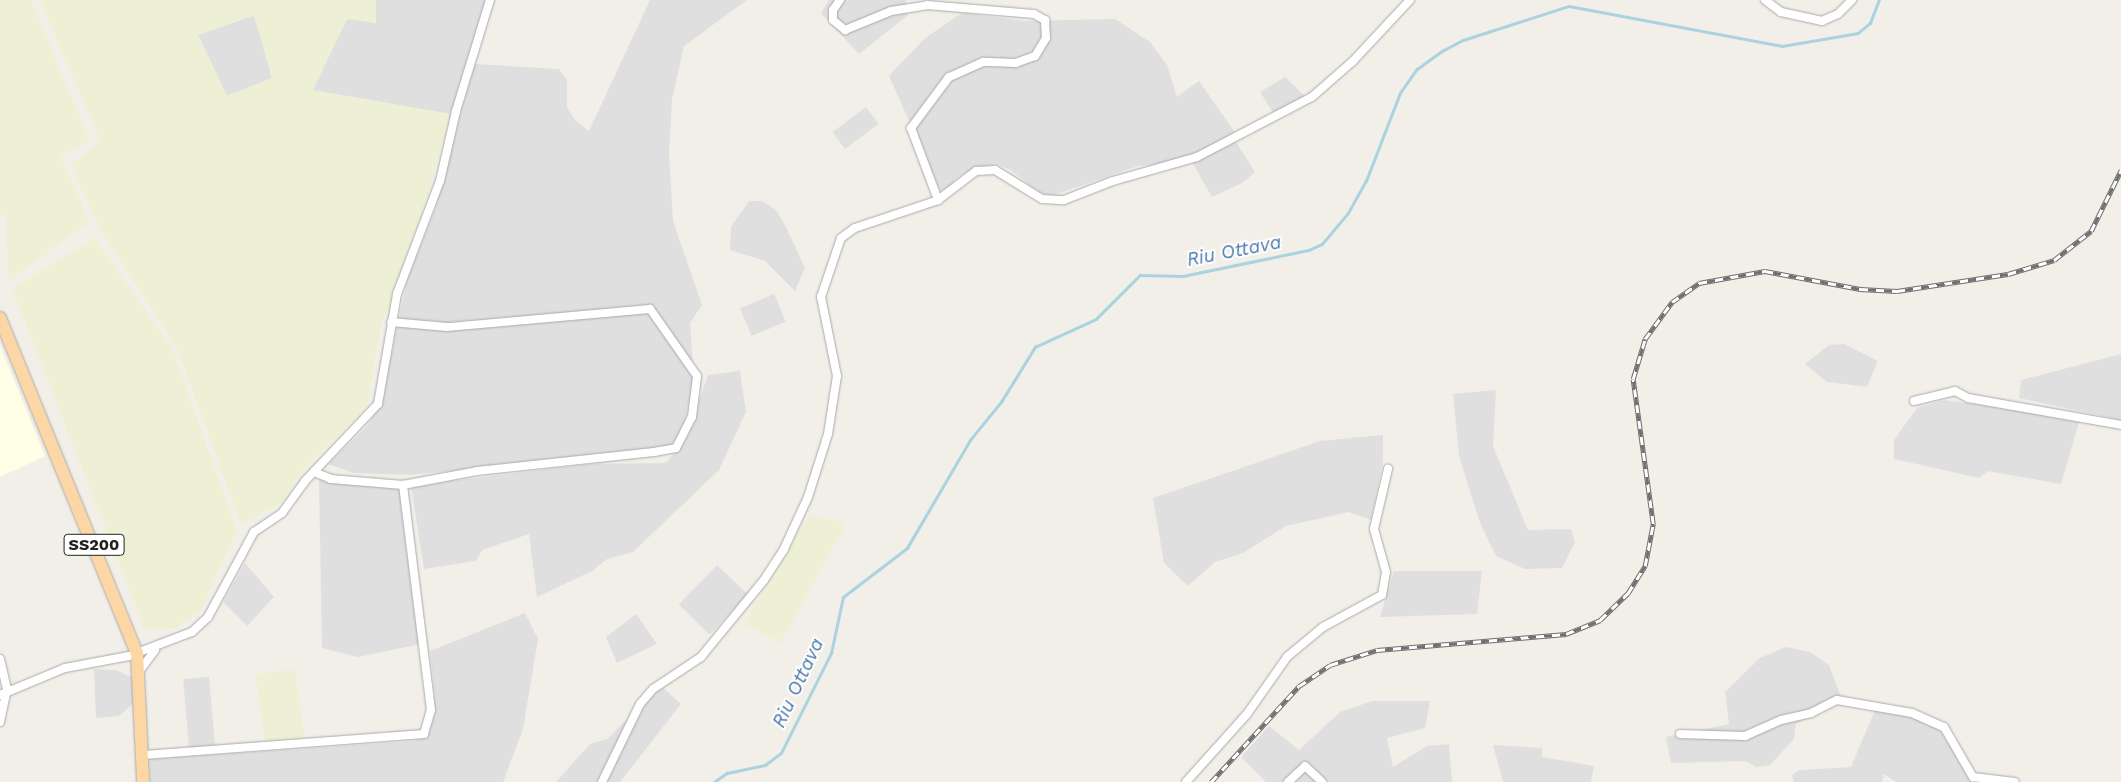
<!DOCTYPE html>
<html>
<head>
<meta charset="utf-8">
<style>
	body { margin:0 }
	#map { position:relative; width:2121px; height:782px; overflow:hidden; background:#f2efe9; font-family:"Work Sans",sans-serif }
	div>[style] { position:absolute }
	.residential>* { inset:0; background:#e0dfdf; transform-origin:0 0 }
	.education>* { inset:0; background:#ffffe5 }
	.farmland>* { inset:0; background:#eef0d5; transform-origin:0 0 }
	.stream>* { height:2.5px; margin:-1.25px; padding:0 1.25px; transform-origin:1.25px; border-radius:1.25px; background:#aad3df }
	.roads { filter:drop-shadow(0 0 1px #a9a9a9) drop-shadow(0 0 1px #a9a9a9) }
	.street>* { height:8px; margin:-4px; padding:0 4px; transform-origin:4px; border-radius:4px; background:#fff }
	.primary>* { height:12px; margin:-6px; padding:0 6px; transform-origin:6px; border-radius:6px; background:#fcd6a4 }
	.rail>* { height:4.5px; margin-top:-2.25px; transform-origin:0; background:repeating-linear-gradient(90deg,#fff 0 8px,#707070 0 16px); box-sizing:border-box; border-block:1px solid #707070 }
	span { translate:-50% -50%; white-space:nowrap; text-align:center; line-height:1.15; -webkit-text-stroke:4px #fff; paint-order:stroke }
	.shield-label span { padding:1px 4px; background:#fff; border:1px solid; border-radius:4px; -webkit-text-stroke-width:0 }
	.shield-label { font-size:16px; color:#222; font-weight:700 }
	.water-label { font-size:19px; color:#4a7aab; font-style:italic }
</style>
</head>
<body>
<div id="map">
	<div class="residential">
		<div style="clip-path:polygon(376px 0,486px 0,450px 114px,312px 90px,347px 18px,376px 23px)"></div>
		<div style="clip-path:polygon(650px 0,747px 0,684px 46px,672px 99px,669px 154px,673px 221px,702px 305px,690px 323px,694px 381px,682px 433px,665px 451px,410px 475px,353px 473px,328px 464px,367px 426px,381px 403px,407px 280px,436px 207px,474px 64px,559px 69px,567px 80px,567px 107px,575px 120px,589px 131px)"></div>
		<div style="clip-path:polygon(829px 0,906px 0,908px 15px,859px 54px,821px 13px)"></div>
		<div style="clip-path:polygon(962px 13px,1026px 21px,1115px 19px,1150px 42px,1167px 65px,1177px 97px,1199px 81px,1237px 135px,1171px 163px,1138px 166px,1051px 196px,1038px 192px,1011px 170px,995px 164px,972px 169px,955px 179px,949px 189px,940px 190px,889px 76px,925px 38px)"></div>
		<div style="clip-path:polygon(255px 15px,272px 78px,227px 96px,198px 35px)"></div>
		<div style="clip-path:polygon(1285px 77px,1306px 97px,1274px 114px,1260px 92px)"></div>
		<div style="left:866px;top:107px;width:21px;height:42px;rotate:53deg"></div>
		<div style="clip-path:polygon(1236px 142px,1255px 172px,1242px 183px,1212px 197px,1192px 162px)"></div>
		<div style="clip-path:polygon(749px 201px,762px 201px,776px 210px,787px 229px,805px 268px,795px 291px,765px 261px,730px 250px,731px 227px)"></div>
		<div style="left:774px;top:294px;width:30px;height:37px;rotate:67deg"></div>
		<div style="clip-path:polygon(1844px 344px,1878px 361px,1867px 387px,1827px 382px,1805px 364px,1829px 345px)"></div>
		<div style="clip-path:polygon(2121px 354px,2121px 420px,2019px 398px,2021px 380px)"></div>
		<div style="clip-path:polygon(740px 371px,746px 412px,719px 470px,633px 552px,607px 559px,592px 571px,537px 597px,529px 534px,482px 550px,476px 561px,424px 569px,411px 486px,590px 464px,666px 463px,687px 437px,708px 375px)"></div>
		<div style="clip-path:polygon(1496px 390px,1493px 446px,1528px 530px,1571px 529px,1575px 542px,1562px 568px,1525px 569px,1496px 556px,1480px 523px,1459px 456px,1453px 394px)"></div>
		<div style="clip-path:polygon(1944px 400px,2080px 419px,2061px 484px,1988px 471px,1979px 478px,1894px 459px,1894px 440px,1917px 408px)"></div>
		<div style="clip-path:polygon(1383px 435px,1383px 461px,1371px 520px,1349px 512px,1286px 526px,1243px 553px,1215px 562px,1188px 586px,1164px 563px,1153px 498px,1320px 441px)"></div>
		<div style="clip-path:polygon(319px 480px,403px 487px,421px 644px,358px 657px,322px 648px)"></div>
		<div style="clip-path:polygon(245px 563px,274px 597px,247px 626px,223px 602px)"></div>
		<div style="left:717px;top:565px;width:43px;height:55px;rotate:44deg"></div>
		<div style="clip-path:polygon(1394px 571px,1482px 571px,1477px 614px,1380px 617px)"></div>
		<div style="clip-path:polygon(525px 613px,538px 639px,523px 729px,503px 782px,150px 782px,150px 759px,415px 741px,432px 724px,435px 698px,430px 651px)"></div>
		<div style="clip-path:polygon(636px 614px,657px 644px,617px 663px,606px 637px)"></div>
		<div style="clip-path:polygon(1786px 647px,1810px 652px,1829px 665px,1843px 702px,1796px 724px,1794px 739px,1770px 765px,1756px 767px,1746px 761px,1671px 763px,1666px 737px,1729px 724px,1725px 692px,1760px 658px)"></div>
		<div style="clip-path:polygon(94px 669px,116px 670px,133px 678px,134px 703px,119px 716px,96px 718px)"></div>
		<div style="left:209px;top:677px;width:72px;height:26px;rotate:85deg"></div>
		<div style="clip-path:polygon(661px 686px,681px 704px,620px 782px,556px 782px,590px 744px,607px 739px)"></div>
		<div style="clip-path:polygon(1372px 701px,1430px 701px,1425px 728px,1387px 738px,1393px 767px,1427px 746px,1449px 744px,1452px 782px,1266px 782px,1241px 757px,1269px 726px,1299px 750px,1340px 712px)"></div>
		<div style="clip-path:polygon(1877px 705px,1922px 716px,1947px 737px,1960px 765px,1975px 782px,1896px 782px,1884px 774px,1882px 782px,1794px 782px,1792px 775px,1800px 770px,1851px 767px)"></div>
		<div style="clip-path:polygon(1493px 745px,1542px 748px,1542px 757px,1594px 766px,1591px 782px,1503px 782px)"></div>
	</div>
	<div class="education">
		<div style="clip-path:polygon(0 346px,45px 456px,0 477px)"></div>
	</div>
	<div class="farmland">
		<div style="clip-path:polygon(0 0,31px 0,90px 141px,60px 156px,90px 221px,8px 282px,6px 219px,0 212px)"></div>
		<div style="clip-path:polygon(evenodd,40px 0,376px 0,376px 23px,347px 19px,313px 90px,450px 114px,417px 235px,381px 326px,367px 407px,304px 469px,282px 503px,241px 525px,177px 348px,101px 231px,70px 165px,100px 141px,40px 0,254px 15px,272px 78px,227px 96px,198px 35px,254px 15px)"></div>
		<div style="clip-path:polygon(95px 238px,173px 350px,237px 531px,201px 610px,176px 628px,145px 630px,12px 289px)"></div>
		<div style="clip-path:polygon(810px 515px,846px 523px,781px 643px,743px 624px)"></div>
		<div style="left:295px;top:669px;width:70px;height:40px;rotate:82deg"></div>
	</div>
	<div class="stream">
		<div style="left:714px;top:782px;width:16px;rotate:-35deg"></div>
		<div style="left:727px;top:773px;width:39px;rotate:-12deg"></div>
		<div style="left:765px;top:765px;width:20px;rotate:-37deg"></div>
		<div style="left:781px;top:753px;width:112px;rotate:-63.4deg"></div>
		<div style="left:831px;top:653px;width:57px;rotate:-77.9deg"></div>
		<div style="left:843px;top:597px;width:81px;rotate:-37.4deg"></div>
		<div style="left:907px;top:548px;width:125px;rotate:-59.7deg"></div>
		<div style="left:970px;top:440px;width:49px;rotate:-50.8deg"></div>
		<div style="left:1001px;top:402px;width:65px;rotate:-58.3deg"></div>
		<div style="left:1035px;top:347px;width:67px;rotate:-24.7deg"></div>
		<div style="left:1096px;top:319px;width:62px;rotate:-45deg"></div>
		<div style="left:1140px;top:275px;width:43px;rotate:1.3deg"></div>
		<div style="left:1183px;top:276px;width:129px;rotate:-11.7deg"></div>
		<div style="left:1309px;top:250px;width:14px;rotate:-25deg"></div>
		<div style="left:1322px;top:244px;width:40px;rotate:-50deg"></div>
		<div style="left:1348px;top:213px;width:37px;rotate:-61deg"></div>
		<div style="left:1366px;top:181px;width:94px;rotate:-68.9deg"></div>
		<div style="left:1400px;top:93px;width:29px;rotate:-55deg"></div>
		<div style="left:1417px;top:69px;width:31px;rotate:-36deg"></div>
		<div style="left:1442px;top:51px;width:24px;rotate:-28deg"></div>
		<div style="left:1463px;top:40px;width:111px;rotate:-17.8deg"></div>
		<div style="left:1569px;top:6px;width:217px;rotate:10.6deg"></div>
		<div style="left:1782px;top:46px;width:77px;rotate:-9.7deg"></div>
		<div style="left:1858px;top:33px;width:16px;rotate:-40deg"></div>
		<div style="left:1870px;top:23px;width:25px;rotate:-69deg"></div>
	</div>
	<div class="roads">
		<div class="street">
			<div style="left:840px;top:0;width:12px;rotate:125deg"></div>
			<div style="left:833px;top:10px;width:10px;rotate:90deg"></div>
			<div style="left:833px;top:20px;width:16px;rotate:40deg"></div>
			<div style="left:845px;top:30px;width:50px;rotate:-22.4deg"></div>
			<div style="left:891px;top:11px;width:36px;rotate:-9deg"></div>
			<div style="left:927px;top:5px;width:107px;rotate:4.8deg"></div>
			<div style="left:1034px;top:14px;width:13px;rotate:29deg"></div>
			<div style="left:1045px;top:20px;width:18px;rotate:87deg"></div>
			<div style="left:1046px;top:38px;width:21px;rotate:121deg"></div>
			<div style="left:1035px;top:56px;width:20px;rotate:160deg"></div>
			<div style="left:1016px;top:63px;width:33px;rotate:-178deg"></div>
			<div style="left:983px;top:62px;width:37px;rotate:156deg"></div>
			<div style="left:949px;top:77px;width:64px;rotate:126.7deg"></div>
			<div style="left:911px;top:128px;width:77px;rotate:69.4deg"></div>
			<div style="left:1765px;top:0;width:20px;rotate:37deg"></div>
			<div style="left:1781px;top:12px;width:42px;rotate:12.4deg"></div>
			<div style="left:1822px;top:21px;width:17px;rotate:-24deg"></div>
			<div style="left:1838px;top:14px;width:20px;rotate:-45deg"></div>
			<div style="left:1914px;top:401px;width:42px;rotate:-13.7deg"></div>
			<div style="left:1955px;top:391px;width:15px;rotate:28deg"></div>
			<div style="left:1968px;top:398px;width:155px;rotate:10deg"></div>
			<div style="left:314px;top:472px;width:18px;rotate:22deg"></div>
			<div style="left:331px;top:479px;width:72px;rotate:4.8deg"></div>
			<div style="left:403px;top:485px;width:75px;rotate:-10.7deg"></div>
			<div style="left:477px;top:471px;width:178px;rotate:-6.1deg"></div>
			<div style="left:654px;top:452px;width:22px;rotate:-10deg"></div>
			<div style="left:676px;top:448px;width:35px;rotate:-63deg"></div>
			<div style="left:692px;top:417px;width:41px;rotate:-83deg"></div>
			<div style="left:697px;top:376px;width:82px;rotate:-125deg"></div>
			<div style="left:650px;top:309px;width:204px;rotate:174.9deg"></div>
			<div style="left:447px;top:327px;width:56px;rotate:-174.9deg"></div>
			<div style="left:0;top:659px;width:31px;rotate:77deg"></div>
			<div style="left:7px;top:689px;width:34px;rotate:102deg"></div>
			<div style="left:140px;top:670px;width:25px;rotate:-53deg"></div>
			<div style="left:0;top:695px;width:70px;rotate:-22.6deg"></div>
			<div style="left:65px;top:668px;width:65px;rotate:-10.6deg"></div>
			<div style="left:129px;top:656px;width:67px;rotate:-20.9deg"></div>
			<div style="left:192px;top:632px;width:22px;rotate:-43deg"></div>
			<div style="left:208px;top:617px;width:97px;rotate:-61.6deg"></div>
			<div style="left:254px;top:532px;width:34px;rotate:-34deg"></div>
			<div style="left:282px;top:513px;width:39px;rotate:-54deg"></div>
			<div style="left:305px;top:481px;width:106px;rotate:-46.5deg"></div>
			<div style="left:378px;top:404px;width:112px;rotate:-80.2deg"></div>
			<div style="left:397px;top:294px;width:121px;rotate:-69.2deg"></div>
			<div style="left:440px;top:181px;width:72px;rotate:-77.1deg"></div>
			<div style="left:456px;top:111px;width:116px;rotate:-73deg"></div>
			<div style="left:1680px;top:734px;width:65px;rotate:1.8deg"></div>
			<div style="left:1745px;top:736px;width:39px;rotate:-24deg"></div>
			<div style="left:1781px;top:720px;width:31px;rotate:-13deg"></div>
			<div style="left:1811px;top:713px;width:29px;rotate:-27deg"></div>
			<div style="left:1837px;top:700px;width:76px;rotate:9.8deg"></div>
			<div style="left:1912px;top:713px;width:35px;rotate:24deg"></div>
			<div style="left:1944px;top:727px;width:58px;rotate:59.9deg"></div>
			<div style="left:1973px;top:777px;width:42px;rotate:6.8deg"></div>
			<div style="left:144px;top:755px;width:281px;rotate:-4.3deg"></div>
			<div style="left:424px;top:734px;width:25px;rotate:-74deg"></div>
			<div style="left:431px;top:710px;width:227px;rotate:-97.1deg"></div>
			<div style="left:602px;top:782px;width:87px;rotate:-64deg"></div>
			<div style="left:640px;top:704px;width:20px;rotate:-49deg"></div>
			<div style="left:653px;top:689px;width:58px;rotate:-33.7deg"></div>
			<div style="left:701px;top:657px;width:99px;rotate:-50.7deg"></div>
			<div style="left:764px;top:580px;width:37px;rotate:-57deg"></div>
			<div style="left:784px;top:549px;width:57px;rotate:-65.2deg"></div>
			<div style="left:808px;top:497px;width:66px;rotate:-72.4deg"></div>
			<div style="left:828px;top:434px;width:59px;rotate:-81.2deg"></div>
			<div style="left:837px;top:376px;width:81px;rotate:-101.4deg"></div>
			<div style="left:821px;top:297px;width:62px;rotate:-71.3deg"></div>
			<div style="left:841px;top:238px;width:17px;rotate:-36deg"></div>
			<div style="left:855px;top:228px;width:88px;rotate:-18.6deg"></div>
			<div style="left:938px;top:200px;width:48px;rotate:-37.3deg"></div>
			<div style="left:976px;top:171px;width:19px;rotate:-3deg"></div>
			<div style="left:995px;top:170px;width:55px;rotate:31.7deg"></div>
			<div style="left:1042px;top:199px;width:22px;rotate:3deg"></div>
			<div style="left:1064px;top:200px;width:53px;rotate:-21.2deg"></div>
			<div style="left:1113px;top:181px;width:87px;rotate:-15.9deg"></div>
			<div style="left:1197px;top:157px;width:130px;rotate:-27.6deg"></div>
			<div style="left:1312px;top:97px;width:53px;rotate:-41.2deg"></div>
			<div style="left:1352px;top:62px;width:85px;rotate:-46.9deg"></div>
			<div style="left:1186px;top:782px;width:91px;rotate:-48.1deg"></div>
			<div style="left:1247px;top:714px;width:70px;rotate:-54.9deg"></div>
			<div style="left:1287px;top:657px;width:47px;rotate:-39.8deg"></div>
			<div style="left:1323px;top:627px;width:67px;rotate:-28.5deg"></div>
			<div style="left:1382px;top:595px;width:23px;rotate:-80deg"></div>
			<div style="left:1386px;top:572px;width:45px;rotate:-105.6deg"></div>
			<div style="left:1374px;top:529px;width:62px;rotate:-76.9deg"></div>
			<div style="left:1288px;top:782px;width:23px;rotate:-43deg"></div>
			<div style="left:1305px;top:766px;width:23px;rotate:43deg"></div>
		</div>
		<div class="primary">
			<div style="left:0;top:318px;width:362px;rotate:67.8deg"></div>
			<div style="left:137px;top:653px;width:129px;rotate:87.3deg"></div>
		</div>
	</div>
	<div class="rail">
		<div style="left:1211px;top:782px;width:130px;rotate:-47.5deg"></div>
		<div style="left:1299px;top:686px;width:37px;rotate:-34deg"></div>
		<div style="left:1330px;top:665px;width:49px;rotate:-17.7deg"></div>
		<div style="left:1377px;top:650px;width:190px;rotate:-4.8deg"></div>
		<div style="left:1566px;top:634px;width:37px;rotate:-22deg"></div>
		<div style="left:1600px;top:620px;width:39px;rotate:-44deg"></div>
		<div style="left:1628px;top:593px;width:32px;rotate:-58deg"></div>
		<div style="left:1645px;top:566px;width:43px;rotate:-79.2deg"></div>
		<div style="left:1653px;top:524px;width:146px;rotate:-97.9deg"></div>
		<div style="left:1633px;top:379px;width:42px;rotate:-73.3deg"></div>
		<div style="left:1645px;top:339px;width:46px;rotate:-53.9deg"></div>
		<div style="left:1672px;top:302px;width:33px;rotate:-35deg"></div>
		<div style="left:1699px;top:283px;width:67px;rotate:-10.3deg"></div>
		<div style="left:1765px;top:271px;width:97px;rotate:10.7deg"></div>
		<div style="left:1860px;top:289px;width:37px;rotate:3deg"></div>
		<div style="left:1897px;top:291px;width:112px;rotate:-8.7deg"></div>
		<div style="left:2008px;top:274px;width:48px;rotate:-16.9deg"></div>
		<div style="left:2054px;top:260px;width:47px;rotate:-38.1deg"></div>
		<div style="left:2091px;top:231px;width:68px;rotate:-63.8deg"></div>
	</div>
	<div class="shield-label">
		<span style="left:94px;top:545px">SS200</span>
	</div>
	<div class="water-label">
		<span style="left:1234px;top:251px;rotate:-11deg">Riu Ottava</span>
		<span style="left:798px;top:683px;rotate:-65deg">Riu Ottava</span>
	</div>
</div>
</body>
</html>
